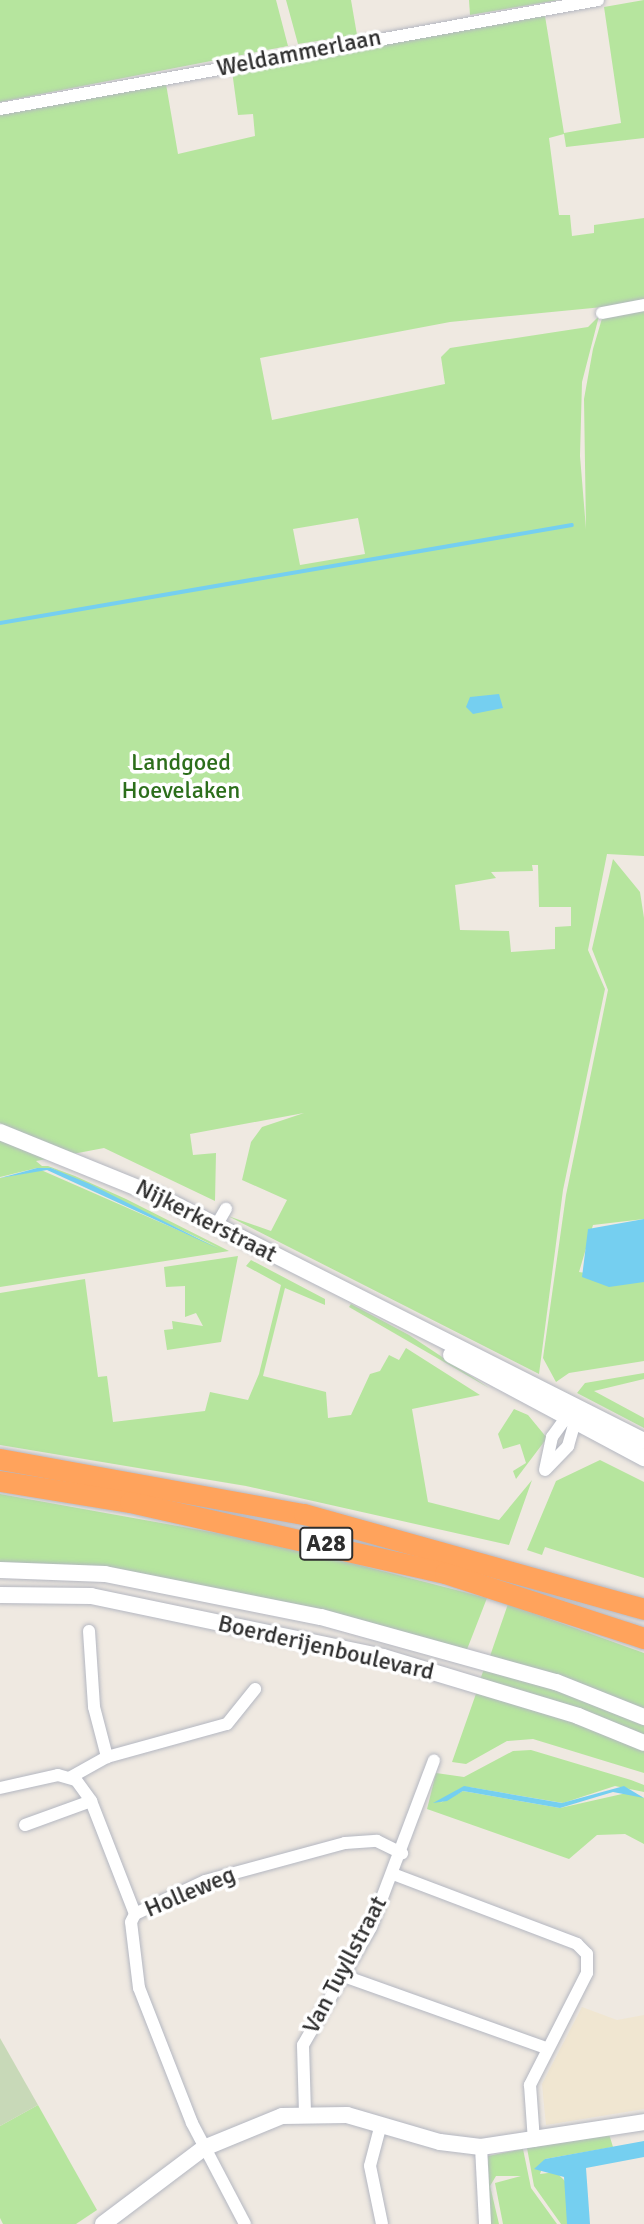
<!DOCTYPE html>
<html>
<head>
<meta charset="utf-8">
<style>
	body { margin:0 }
	#map { position:relative; width:644px; height:2224px; overflow:hidden; background:#efe9e1; font-family:Signika,sans-serif }
	div>[style] { position:absolute }
	.education>* { inset:0; background:#f0e6d1 }
	.green>* { inset:0; background:#b6e59e }
	.cemetery>* { inset:0; background:#c8d9b8 }
	.water>* { inset:0; background:#75cff0 }
	.stream>* { height:3.5px; margin:-1.75px; padding:0 1.75px; transform-origin:1.75px; border-radius:1.75px; background:#75cff0 }
	.roads { filter:drop-shadow(0 0 2px #b4b7c1) drop-shadow(0 0 2px #b4b7c1) }
	.street>* { height:12px; margin:-6px; padding:0 6px; transform-origin:6px; border-radius:6px; background:#fff }
	.secondary>* { height:16px; margin:-8px; padding:0 8px; transform-origin:8px; border-radius:8px; background:#fff }
	.highway>* { height:21px; margin:-10.5px; padding:0 10.5px; transform-origin:10.5px; border-radius:10.5px; background:#ffa35c }
	span { translate:-50% -50%; white-space:nowrap; text-align:center; line-height:1.15; -webkit-text-stroke:7px #fff; paint-order:stroke }
	.shield-label span { padding:2px 5px; background:#fff; border:2px solid; border-radius:5px; -webkit-text-stroke-width:0 }
	.shield-label { font-size:23px; color:#2e2e2e; font-weight:700 }
	.street-label { font-size:24px; color:#2e2e2e }
	.park-label { font-size:24px; color:#2c6e1b }
</style>
</head>
<body>
<div id="map">
	<div class="education">
		<div style="clip-path:polygon(582px 2007px,617px 2020px,644px 2015px,644px 2109px,546px 2125px,542px 2084px)"></div>
	</div>
	<div class="green">
		<div style="clip-path:polygon(0 0,276px 0,288px 46px,0 102px)"></div>
		<div style="clip-path:polygon(286px 0,351px 0,357px 35px,298px 44px)"></div>
		<div style="clip-path:polygon(469px 0,559px 0,470px 15px)"></div>
		<div style="clip-path:polygon(evenodd,644px 0,644px 138px,566px 147px,564px 134px,549px 138px,559px 215px,570px 215px,572px 236px,594px 233px,594px 225px,644px 218px,644px 303px,450px 322px,260px 358px,272px 420px,445px 384px,441px 357px,450px 348px,588px 327px,599px 316px,582px 382px,580px 456px,586px 529px,584px 399px,593px 349px,603px 315px,644px 308px,644px 856px,607px 854px,588px 950px,605px 989px,563px 1190px,539px 1374px,228px 1216px,271px 1231px,287px 1200px,242px 1180px,251px 1142px,262px 1127px,304px 1113px,190px 1134px,193px 1155px,216px 1153px,215px 1201px,104px 1148px,36px 1161px,42px 1166px,48px 1166px,75px 1176px,126px 1199px,229px 1251px,0 1287px,0 1178px,41px 1170px,219px 1248px,51px 1168px,37px 1168px,0 1177px,0 115px,166px 84px,178px 154px,255px 136px,253px 114px,238px 115px,232px 71px,545px 16px,564px 133px,621px 123px,604px 7px,644px 0,358px 518px,365px 554px,300px 565px,293px 529px,358px 518px,644px 0,532px 865px,538px 865px,539px 907px,571px 907px,571px 926px,555px 927px,555px 949px,511px 952px,509px 931px,460px 930px,455px 885px,496px 878px,491px 872px,533px 871px,532px 865px)"></div>
		<div style="clip-path:polygon(613px 859px,640px 892px,644px 918px,644px 1219px,593px 1225px,579px 1272px,644px 1282px,644px 1361px,569px 1373px,556px 1382px,543px 1358px,566px 1195px,608px 990px,592px 949px)"></div>
		<div style="clip-path:polygon(238px 1256px,221px 1342px,167px 1350px,164px 1330px,173px 1329px,172px 1321px,203px 1326px,196px 1313px,185px 1317px,185px 1286px,166px 1287px,164px 1267px)"></div>
		<div style="clip-path:polygon(251px 1260px,325px 1299px,325px 1305px,285px 1288px,263px 1376px,326px 1392px,328px 1418px,351px 1415px,370px 1374px,380px 1371px,389px 1355px,399px 1360px,406px 1348px,480px 1395px,412px 1409px,428px 1502px,499px 1520px,532px 1480px,509px 1545px,246px 1486px,0 1445px,0 1293px,85px 1279px,98px 1377px,107px 1376px,113px 1422px,205px 1411px,210px 1392px,248px 1400px,259px 1374px,281px 1285px,246px 1266px)"></div>
		<div style="clip-path:polygon(351px 1304px,409px 1335px,489px 1388px,349px 1307px)"></div>
		<div style="clip-path:polygon(644px 1373px,644px 1379px,594px 1391px,644px 1418px,644px 1428px,577px 1393px,585px 1383px)"></div>
		<div style="clip-path:polygon(514px 1409px,528px 1415px,547px 1438px,516px 1479px,513px 1471px,526px 1463px,520px 1444px,503px 1449px,498px 1434px)"></div>
		<div style="clip-path:polygon(600px 1460px,644px 1482px,644px 1578px,545px 1547px,542px 1555px,527px 1550px,556px 1481px)"></div>
		<div style="clip-path:polygon(0 1494px,278px 1544px,487px 1598px,466px 1652px,234px 1595px,0 1567px)"></div>
		<div style="clip-path:polygon(508px 1604px,644px 1653px,644px 1713px,489px 1659px)"></div>
		<div style="clip-path:polygon(485px 1666px,644px 1720px,644px 1739px,480px 1680px)"></div>
		<div style="clip-path:polygon(478px 1688px,644px 1747px,644px 1773px,533px 1739px,507px 1741px,466px 1764px,452px 1762px)"></div>
		<div style="clip-path:polygon(531px 1750px,631px 1780px,644px 1785px,644px 1792px,615px 1786px,563px 1803px,469px 1787px,459px 1789px,440px 1803px,463px 1791px,560px 1808px,631px 1792px,644px 1798px,644px 1844px,625px 1834px,597px 1835px,569px 1859px,427px 1809px,436px 1773px,464px 1777px,513px 1751px)"></div>
		<div style="clip-path:polygon(38px 2105px,97px 2210px,76px 2224px,3px 2224px,0 2218px,0 2126px)"></div>
		<div style="clip-path:polygon(609px 2134px,613px 2147px,545px 2159px,540px 2174px,556px 2172px,568px 2184px,567px 2224px,561px 2224px,534px 2186px,527px 2148px)"></div>
		<div style="clip-path:polygon(523px 2149px,531px 2188px,557px 2224px,503px 2224px,495px 2183px,521px 2176px,496px 2176px,490px 2186px,499px 2224px,489px 2224px,488px 2156px)"></div>
	</div>
	<div class="cemetery">
		<div style="clip-path:polygon(0 2038px,38px 2105px,0 2126px)"></div>
	</div>
	<div class="water">
		<div style="clip-path:polygon(499px 694px,503px 708px,473px 714px,466px 707px,470px 697px)"></div>
		<div style="clip-path:polygon(37px 1168px,51px 1168px,90px 1184px,219px 1249px,47px 1170px,0 1178px)"></div>
		<div style="clip-path:polygon(644px 1219px,644px 1282px,609px 1287px,582px 1277px,588px 1229px)"></div>
		<div style="clip-path:polygon(464px 1786px,562px 1803px,624px 1786px,644px 1798px,613px 1792px,560px 1808px,463px 1791px,447px 1801px,433px 1803px)"></div>
		<div style="clip-path:polygon(644px 2141px,644px 2157px,586px 2168px,590px 2224px,567px 2224px,564px 2177px,534px 2169px,545px 2159px)"></div>
	</div>
	<div class="stream">
		<div style="left:0;top:623px;width:580px;rotate:-9.72deg"></div>
	</div>
	<div class="roads">
		<div class="street">
			<div style="left:0;top:109px;width:608px;rotate:-10.33deg"></div>
			<div style="left:602px;top:313px;width:43px;rotate:-10.8deg"></div>
			<div style="left:216px;top:1226px;width:20px;rotate:-60deg"></div>
			<div style="left:546px;top:1469px;width:32px;rotate:-46deg"></div>
			<div style="left:568px;top:1446px;width:32px;rotate:-74deg"></div>
			<div style="left:545px;top:1470px;width:34px;rotate:-78deg"></div>
			<div style="left:552px;top:1437px;width:32px;rotate:-54deg"></div>
			<div style="left:89px;top:1631px;width:76px;rotate:86.2deg"></div>
			<div style="left:94px;top:1707px;width:52px;rotate:75.4deg"></div>
			<div style="left:71px;top:1777px;width:41px;rotate:-29.1deg"></div>
			<div style="left:107px;top:1757px;width:124px;rotate:-15.4deg"></div>
			<div style="left:227px;top:1724px;width:45px;rotate:-51.3deg"></div>
			<div style="left:0;top:1788px;width:59px;rotate:-12.6deg"></div>
			<div style="left:58px;top:1775px;width:19px;rotate:16deg"></div>
			<div style="left:76px;top:1780px;width:26px;rotate:54deg"></div>
			<div style="left:91px;top:1801px;width:121px;rotate:68.7deg"></div>
			<div style="left:25px;top:1825px;width:70px;rotate:-20deg"></div>
			<div style="left:393px;top:1874px;width:197px;rotate:20.8deg"></div>
			<div style="left:577px;top:1944px;width:14px;rotate:45deg"></div>
			<div style="left:587px;top:1954px;width:19px;rotate:90deg"></div>
			<div style="left:587px;top:1973px;width:126px;rotate:117deg"></div>
			<div style="left:530px;top:2085px;width:56px;rotate:85.9deg"></div>
			<div style="left:344px;top:1976px;width:214px;rotate:19.6deg"></div>
			<div style="left:305px;top:2113px;width:68px;rotate:-91.7deg"></div>
			<div style="left:303px;top:2045px;width:136px;rotate:-60deg"></div>
			<div style="left:371px;top:1927px;width:178px;rotate:-69.3deg"></div>
			<div style="left:381px;top:2124px;width:43px;rotate:104.7deg"></div>
			<div style="left:370px;top:2166px;width:59px;rotate:78.3deg"></div>
			<div style="left:481px;top:2147px;width:77px;rotate:87deg"></div>
			<div style="left:245px;top:2224px;width:114px;rotate:-117.7deg"></div>
			<div style="left:192px;top:2123px;width:145px;rotate:-111.4deg"></div>
			<div style="left:139px;top:1988px;width:66px;rotate:-96.9deg"></div>
			<div style="left:131px;top:1922px;width:9px;rotate:-63deg"></div>
			<div style="left:135px;top:1914px;width:77px;rotate:-25.2deg"></div>
			<div style="left:205px;top:1881px;width:145px;rotate:-15.2deg"></div>
			<div style="left:345px;top:1843px;width:32px;rotate:-4deg"></div>
			<div style="left:377px;top:1841px;width:28px;rotate:26deg"></div>
		</div>
		<div class="secondary">
			<div style="left:0;top:1132px;width:170px;rotate:22.1deg"></div>
			<div style="left:158px;top:1196px;width:544px;rotate:26.75deg"></div>
			<div style="left:451px;top:1355px;width:219px;rotate:28.1deg"></div>
			<div style="left:0;top:1570px;width:105px;rotate:2.2deg"></div>
			<div style="left:105px;top:1574px;width:220px;rotate:11.3deg"></div>
			<div style="left:321px;top:1617px;width:244px;rotate:15.5deg"></div>
			<div style="left:556px;top:1682px;width:95px;rotate:21.7deg"></div>
			<div style="left:0;top:1595px;width:91px;rotate:0.6deg"></div>
			<div style="left:91px;top:1596px;width:298px;rotate:11.8deg"></div>
			<div style="left:383px;top:1657px;width:204px;rotate:16.8deg"></div>
			<div style="left:578px;top:1716px;width:71px;rotate:22.2deg"></div>
			<div style="left:103px;top:2224px;width:126px;rotate:-37deg"></div>
			<div style="left:204px;top:2148px;width:84px;rotate:-22.3deg"></div>
			<div style="left:282px;top:2116px;width:65px;rotate:-0.9deg"></div>
			<div style="left:347px;top:2115px;width:97px;rotate:16.2deg"></div>
			<div style="left:440px;top:2142px;width:41px;rotate:7deg"></div>
			<div style="left:481px;top:2147px;width:165px;rotate:-8.7deg"></div>
		</div>
		<div class="highway">
			<div style="left:0;top:1459px;width:309px;rotate:10.3deg"></div>
			<div style="left:304px;top:1514px;width:353px;rotate:15.6deg"></div>
			<div style="left:0;top:1481px;width:132px;rotate:9.2deg"></div>
			<div style="left:130px;top:1502px;width:323px;rotate:12.7deg"></div>
			<div style="left:445px;top:1573px;width:209px;rotate:18.1deg"></div>
		</div>
	</div>
	<div class="shield-label">
		<span style="left:326px;top:1544px">A28</span>
	</div>
	<div class="street-label">
		<span style="left:299px;top:53px;rotate:-11deg">Weldammerlaan</span>
		<span style="left:206px;top:1221px;rotate:27deg">Nijkerkerstraat</span>
		<span style="left:326px;top:1648px;rotate:13deg">Boerderijenboulevard</span>
		<span style="left:190px;top:1892px;rotate:-23deg">Holleweg</span>
		<span style="left:345px;top:1965px;rotate:-62deg">Van Tuyllstraat</span>
	</div>
	<div class="park-label">
		<span style="left:181px;top:777px">Landgoed<br>Hoevelaken</span>
	</div>
</div>
</body>
</html>
